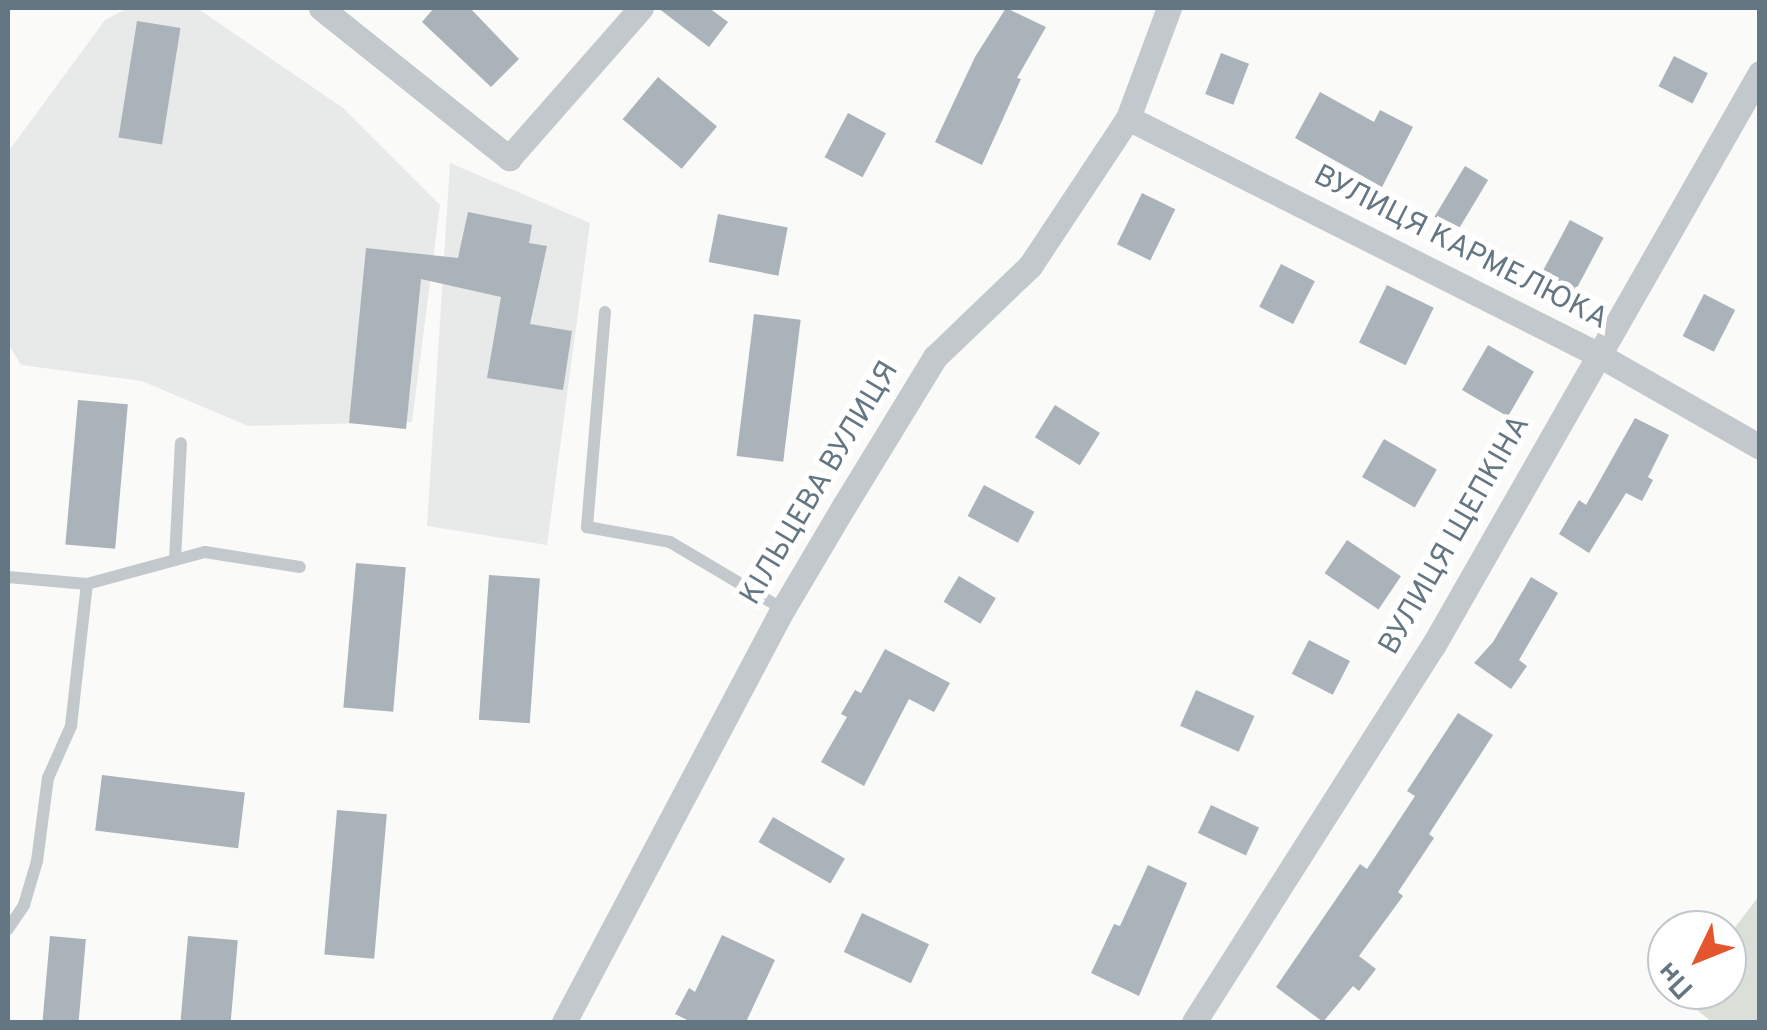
<!DOCTYPE html>
<html>
<head>
<meta charset="utf-8">
<style>
	body { margin:0 }
	#map { position:relative; width:1767px; height:1030px; overflow:hidden; background:#fafaf8; font-family:Overpass,sans-serif }
	div>[style] { position:absolute }
	.built>* { inset:0; background:#e8e9e9 }
	.green>* { inset:0; background:#dadfd7 }
	.building>* { inset:0; background:#aab3b9; transform-origin:0 0 }
	.service>* { height:12px; margin:-6px; padding:0 6px; transform-origin:6px; border-radius:6px; background:#c3c8cc }
	.minor>* { height:25px; margin:-12.5px; padding:0 12.5px; transform-origin:12.5px; border-radius:12.5px; background:#c3c8cc }
	span { translate:-50% -50%; white-space:nowrap; text-align:center; line-height:1.15; -webkit-text-stroke:10px #fff; paint-order:stroke }
	.street-label { font-size:30px; color:#657683 }
	.frame { position:absolute; inset:0; border:10px solid #657683; pointer-events:none }
	.north { position:absolute; left:1647px; top:910px; width:100px; height:100px; box-sizing:border-box; background:#fff; border:2px solid #c1c8cd; border-radius:50%; rotate:227deg; font-size:28px; font-weight:700; line-height:40px; text-align:center; color:#657683 }
	.north::after { content:''; display:block; margin:auto; width:35px; height:45px; background:#e4572e; clip-path:polygon(50% 0,100% 100%,50% 72%,0 100%) }
</style>
</head>
<body>
<div id="map">
	<div class="built">
		<div style="clip-path:polygon(128px 8px,197px 8px,343px 108px,440px 205px,412px 422px,248px 426px,142px 381px,21px 365px,8px 343px,8px 152px,105px 20px)"></div>
		<div style="clip-path:polygon(450px 163px,590px 223px,547px 545px,427px 526px)"></div>
	</div>
	<div class="green">
		<div style="clip-path:polygon(1759px 896px,1759px 1022px,1712px 1022px,1682px 998px,1688px 990px,1727px 990px,1727px 938px)"></div>
	</div>
	<div class="building">
		<div style="clip-path:polygon(434px 8px,470px 8px,519px 59px,491px 87px,422px 22px)"></div>
		<div style="clip-path:polygon(658px 8px,709px 8px,728px 22px,709px 47px)"></div>
		<div style="clip-path:polygon(1006px 8px,1046px 27px,1017px 78px,1021px 79px,982px 165px,935px 142px,975px 57px)"></div>
		<div style="left:137px;top:21px;width:44px;height:118px;rotate:9deg"></div>
		<div style="left:1221px;top:53px;width:30px;height:44px;rotate:21deg"></div>
		<div style="left:1674px;top:56px;width:38px;height:34px;rotate:27deg"></div>
		<div style="left:658px;top:77px;width:77px;height:55px;rotate:40deg"></div>
		<div style="clip-path:polygon(1320px 92px,1374px 122px,1380px 110px,1413px 127px,1382px 187px,1295px 138px)"></div>
		<div style="left:848px;top:113px;width:43px;height:50px;rotate:28deg"></div>
		<div style="left:1465px;top:166px;width:27px;height:59px;rotate:31deg"></div>
		<div style="left:1142px;top:193px;width:37px;height:57px;rotate:26deg"></div>
		<div style="clip-path:polygon(468px 212px,532px 225px,529px 243px,547px 246px,530px 324px,572px 331px,563px 390px,487px 378px,501px 297px,421px 279px,406px 429px,349px 423px,366px 248px,458px 258px)"></div>
		<div style="left:718px;top:214px;width:71px;height:49px;rotate:11deg"></div>
		<div style="left:1570px;top:220px;width:38px;height:66px;rotate:28deg"></div>
		<div style="left:1281px;top:264px;width:38px;height:48px;rotate:27deg"></div>
		<div style="left:1387px;top:285px;width:52px;height:64px;rotate:26deg"></div>
		<div style="left:1704px;top:294px;width:35px;height:47px;rotate:27deg"></div>
		<div style="left:754px;top:314px;width:47px;height:143px;rotate:7deg"></div>
		<div style="left:1488px;top:345px;width:53px;height:52px;rotate:30deg"></div>
		<div style="left:78px;top:400px;width:50px;height:145px;rotate:5deg"></div>
		<div style="left:1055px;top:405px;width:53px;height:38px;rotate:32deg"></div>
		<div style="clip-path:polygon(1635px 418px,1669px 435px,1648px 477px,1653px 480px,1642px 501px,1626px 493px,1589px 553px,1559px 534px,1579px 500px,1586px 505px)"></div>
		<div style="left:1384px;top:439px;width:61px;height:44px;rotate:30deg"></div>
		<div style="left:984px;top:485px;width:57px;height:35px;rotate:28deg"></div>
		<div style="left:1347px;top:540px;width:65px;height:40px;rotate:34deg"></div>
		<div style="left:356px;top:563px;width:50px;height:145px;rotate:5deg"></div>
		<div style="left:489px;top:575px;width:51px;height:145px;rotate:4deg"></div>
		<div style="left:959px;top:576px;width:43px;height:30px;rotate:31deg"></div>
		<div style="clip-path:polygon(1531px 577px,1558px 593px,1519px 660px,1527px 666px,1511px 689px,1474px 663px,1493px 642px)"></div>
		<div style="left:1309px;top:640px;width:46px;height:38px;rotate:27deg"></div>
		<div style="clip-path:polygon(885px 649px,950px 683px,934px 712px,909px 699px,864px 786px,821px 762px,847px 717px,841px 714px,855px 690px,861px 693px)"></div>
		<div style="left:1196px;top:690px;width:64px;height:39px;rotate:24deg"></div>
		<div style="clip-path:polygon(1458px 713px,1493px 735px,1429px 834px,1434px 838px,1398px 892px,1403px 896px,1359px 956px,1376px 969px,1359px 991px,1353px 986px,1323px 1022px,1276px 987px,1360px 864px,1367px 869px,1415px 796px,1407px 791px)"></div>
		<div style="left:102px;top:775px;width:144px;height:56px;rotate:7deg"></div>
		<div style="left:1211px;top:805px;width:53px;height:31px;rotate:25deg"></div>
		<div style="left:337px;top:810px;width:50px;height:145px;rotate:5deg"></div>
		<div style="left:773px;top:817px;width:83px;height:29px;rotate:30deg"></div>
		<div style="clip-path:polygon(1148px 865px,1187px 883px,1139px 996px,1091px 973px,1114px 924px,1120px 926px)"></div>
		<div style="left:862px;top:913px;width:74px;height:43px;rotate:25deg"></div>
		<div style="clip-path:polygon(722px 935px,775px 960px,746px 1022px,691px 1022px,675px 1014px,689px 988px,695px 992px)"></div>
		<div style="left:50px;top:936px;width:36px;height:86px;rotate:5deg"></div>
		<div style="left:188px;top:936px;width:50px;height:86px;rotate:5deg"></div>
	</div>
	<div class="service">
		<div style="left:605px;top:312px;width:216px;rotate:94.8deg"></div>
		<div style="left:587px;top:527px;width:84px;rotate:10.2deg"></div>
		<div style="left:670px;top:542px;width:131px;rotate:30.7deg"></div>
		<div style="left:175px;top:560px;width:117px;rotate:-87.1deg"></div>
		<div style="left:8px;top:577px;width:79px;rotate:5.1deg"></div>
		<div style="left:87px;top:584px;width:122px;rotate:-15.2deg"></div>
		<div style="left:205px;top:552px;width:96px;rotate:9deg"></div>
		<div style="left:8px;top:929px;width:29px;rotate:-56deg"></div>
		<div style="left:24px;top:905px;width:46px;rotate:-73.5deg"></div>
		<div style="left:37px;top:861px;width:84px;rotate:-82.5deg"></div>
		<div style="left:48px;top:778px;width:57px;rotate:-66.1deg"></div>
		<div style="left:71px;top:726px;width:143px;rotate:-83.6deg"></div>
	</div>
	<div class="minor">
		<div style="left:321px;top:8px;width:241px;rotate:38.6deg"></div>
		<div style="left:509px;top:158px;width:200px;rotate:-48.7deg"></div>
		<div style="left:1128px;top:118px;width:525px;rotate:26.71deg"></div>
		<div style="left:1597px;top:354px;width:188px;rotate:29.7deg"></div>
		<div style="left:564px;top:1022px;width:467px;rotate:-62.1deg"></div>
		<div style="left:783px;top:609px;width:120px;rotate:-59.4deg"></div>
		<div style="left:844px;top:506px;width:175px;rotate:-58.6deg"></div>
		<div style="left:935px;top:357px;width:132px;rotate:-43.8deg"></div>
		<div style="left:1030px;top:266px;width:178px;rotate:-56.5deg"></div>
		<div style="left:1128px;top:118px;width:117px;rotate:-69.6deg"></div>
		<div style="left:1194px;top:1022px;width:446px;rotate:-57.6deg"></div>
		<div style="left:1433px;top:646px;width:660px;rotate:-60.29deg"></div>
	</div>
	<div class="street-label">
		<span style="left:1460px;top:249px;rotate:27deg">ВУЛИЦЯ КАРМЕЛЮКА</span>
		<span style="left:821px;top:484px;rotate:-59deg">КІЛЬЦЕВА ВУЛИЦЯ</span>
		<span style="left:1456px;top:536px;rotate:-60deg">ВУЛИЦЯ ЩЕПКІНА</span>
	</div>
	<div class="frame"></div>
	<div class="north">Пн</div>
</div>
</body>
</html>
